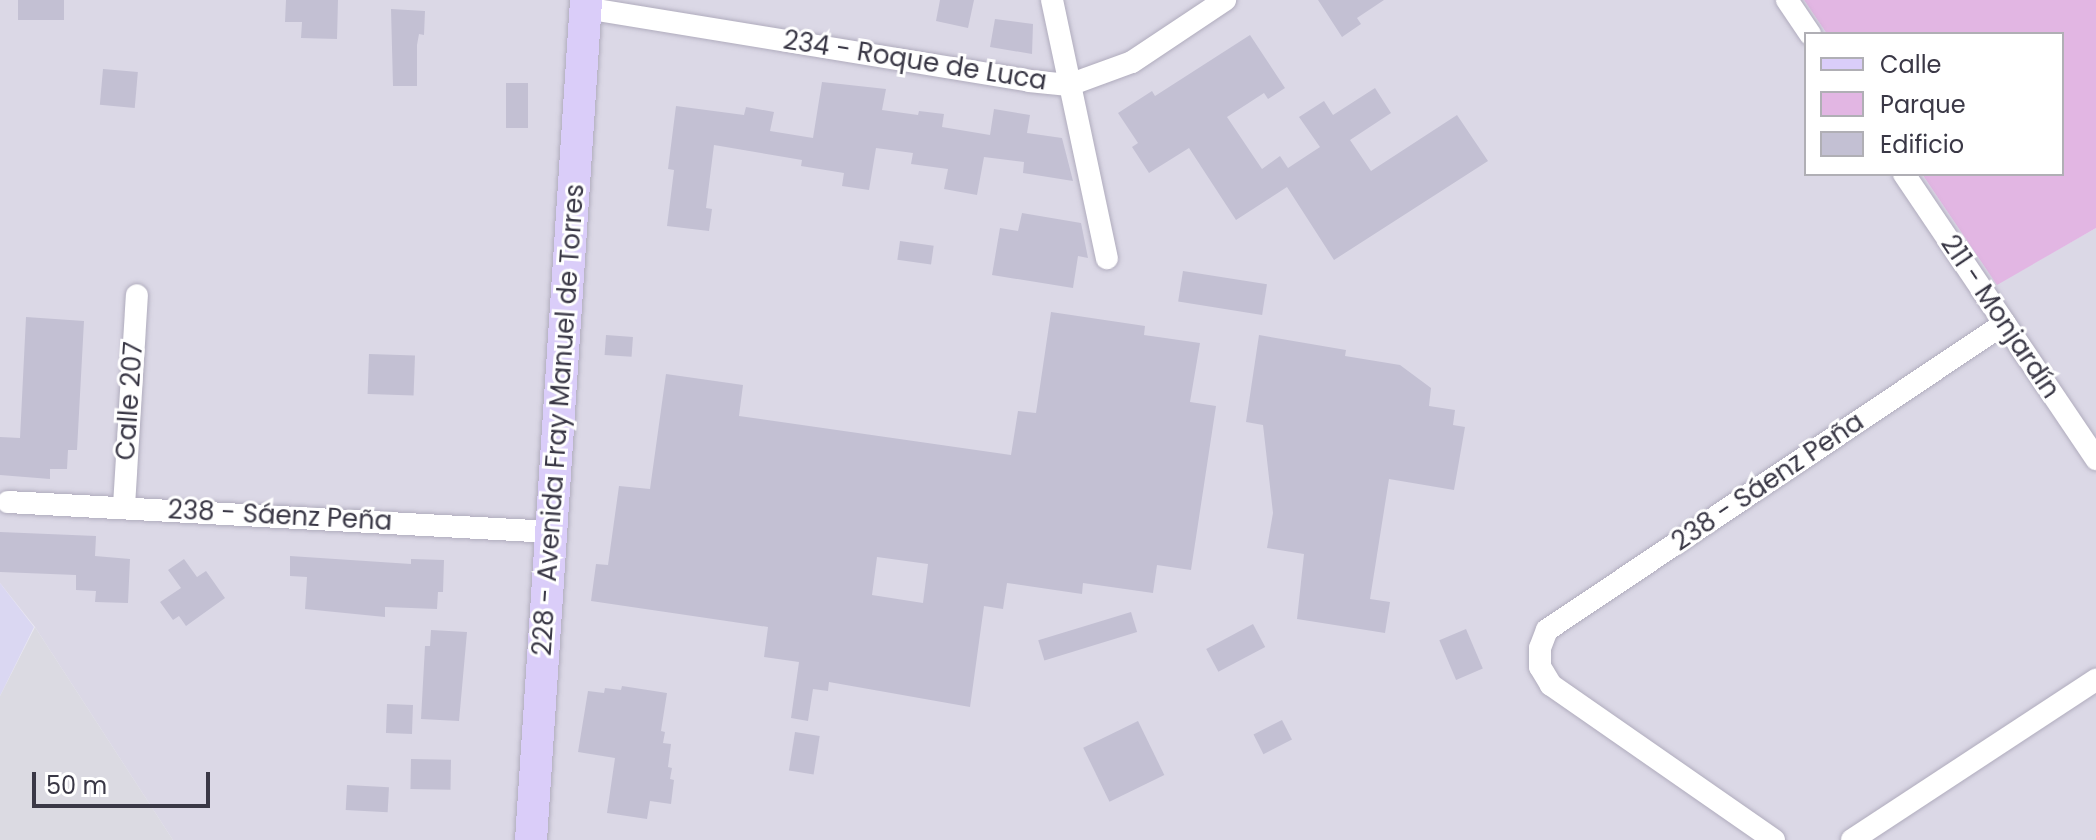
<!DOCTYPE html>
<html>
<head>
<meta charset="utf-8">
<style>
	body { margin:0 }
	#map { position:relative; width:2096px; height:840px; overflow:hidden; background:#ebe9f3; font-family:Poppins,sans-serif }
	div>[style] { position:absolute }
	.residential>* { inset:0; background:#dbd8e6 }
	.commercial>* { inset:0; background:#dad7f2 }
	.industrial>* { inset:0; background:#dbdae2 }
	.green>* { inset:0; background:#e2b6e3 }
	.building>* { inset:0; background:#c3c0d3; transform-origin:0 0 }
	.roads { filter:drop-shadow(0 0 2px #b0acbd) drop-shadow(0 0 2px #b0acbd) }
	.street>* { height:22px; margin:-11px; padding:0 11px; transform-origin:11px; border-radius:11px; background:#fff }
	.secondary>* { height:32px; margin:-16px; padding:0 16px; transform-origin:16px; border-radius:16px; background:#dacdf9 }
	span { translate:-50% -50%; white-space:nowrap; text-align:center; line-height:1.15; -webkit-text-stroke:6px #fff; paint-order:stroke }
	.street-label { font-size:26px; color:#3a3846 }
	.legend { position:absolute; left:1804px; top:32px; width:260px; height:144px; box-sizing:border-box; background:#fff; border:2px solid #b0afb5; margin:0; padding:10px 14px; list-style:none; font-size:24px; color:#3a3846 }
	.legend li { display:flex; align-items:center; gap:16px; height:40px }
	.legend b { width:40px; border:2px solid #b0afb5 }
	.scale { position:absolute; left:32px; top:772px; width:178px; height:36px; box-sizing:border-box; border:4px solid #3a3846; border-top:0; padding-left:10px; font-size:24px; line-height:28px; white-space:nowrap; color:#3a3846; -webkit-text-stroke:6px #fff; paint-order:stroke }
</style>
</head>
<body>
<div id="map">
	<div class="residential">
		<div style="clip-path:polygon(0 0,1804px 0,1827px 34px,1806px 34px,1806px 174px,1922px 174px,1997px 284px,2096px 228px,2096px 840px,173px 840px,35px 627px,0 583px)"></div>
	</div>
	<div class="commercial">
		<div style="clip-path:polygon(0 583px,34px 627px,0 696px)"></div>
	</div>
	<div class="industrial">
		<div style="clip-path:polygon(35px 627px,173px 840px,0 840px,0 696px)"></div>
	</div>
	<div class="green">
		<div style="clip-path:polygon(1804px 0,2096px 0,2096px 228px,1997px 285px,1922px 174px,2062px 174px,2062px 34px,1827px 34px)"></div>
	</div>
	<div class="building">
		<div style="left:18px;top:0;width:46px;height:20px"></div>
		<div style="clip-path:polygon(286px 0,338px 0,337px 39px,301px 38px,302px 22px,285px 22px)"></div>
		<div style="clip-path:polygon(940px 0,974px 0,968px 28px,936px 21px)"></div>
		<div style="clip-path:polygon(1318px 0,1384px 0,1357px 18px,1361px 24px,1342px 37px)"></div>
		<div style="clip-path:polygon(391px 9px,425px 11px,424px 35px,419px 34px,417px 45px,417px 86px,393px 86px)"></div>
		<div style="clip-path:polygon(995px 19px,1033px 24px,1032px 54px,990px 47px)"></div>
		<div style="clip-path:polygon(1250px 35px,1285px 88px,1268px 99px,1264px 93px,1227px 117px,1262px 169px,1280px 156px,1288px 168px,1320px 147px,1299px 117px,1324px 101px,1333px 115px,1375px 88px,1391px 113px,1350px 140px,1371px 171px,1457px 115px,1488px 161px,1334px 260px,1287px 187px,1236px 220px,1189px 148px,1149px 173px,1132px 147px,1138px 143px,1118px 113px,1152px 91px,1155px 96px)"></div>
		<div style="left:103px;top:69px;width:35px;height:36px;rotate:5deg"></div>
		<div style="clip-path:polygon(822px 82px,886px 89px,882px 110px,918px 115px,919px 111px,944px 114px,942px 127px,990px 135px,994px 109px,1030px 115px,1027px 133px,1062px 138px,1073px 181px,1023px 173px,1024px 162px,984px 157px,977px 195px,944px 189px,948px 169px,911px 164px,913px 153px,876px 148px,869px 190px,842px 186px,844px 173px,801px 166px,802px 160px,714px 145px,706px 208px,712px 209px,709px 231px,667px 226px,674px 170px,668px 169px,676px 106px,744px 115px,746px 107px,774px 112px,770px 131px,813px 138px)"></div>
		<div style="left:506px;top:83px;width:22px;height:45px"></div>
		<div style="clip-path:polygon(1022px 213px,1081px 223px,1088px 258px,1078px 256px,1073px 288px,992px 275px,1000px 228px,1018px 231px)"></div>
		<div style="left:900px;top:241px;width:34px;height:19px;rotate:8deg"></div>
		<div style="left:1183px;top:271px;width:85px;height:31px;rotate:9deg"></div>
		<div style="clip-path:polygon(evenodd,1051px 312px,1145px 326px,1144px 335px,1200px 343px,1190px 402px,1216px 406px,1191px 570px,1157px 565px,1153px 593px,1083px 583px,1082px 594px,1007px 583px,1003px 609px,984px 606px,970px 707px,829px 682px,828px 691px,813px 689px,808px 721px,791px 718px,799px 662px,764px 657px,768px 627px,591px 601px,596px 564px,608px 565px,619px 486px,650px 489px,666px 374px,743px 385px,739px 416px,1011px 455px,1018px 411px,1036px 413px,1051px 312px,877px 557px,928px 564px,923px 603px,872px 595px,877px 557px)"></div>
		<div style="clip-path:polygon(26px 317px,84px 321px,77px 450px,68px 450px,67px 469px,50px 469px,50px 479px,0 475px,0 437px,20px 438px)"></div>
		<div style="left:606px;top:335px;width:27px;height:20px;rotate:4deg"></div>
		<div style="clip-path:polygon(1259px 335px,1346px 350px,1345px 356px,1400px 365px,1431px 388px,1429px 406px,1455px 410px,1453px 425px,1465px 427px,1454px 490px,1389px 479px,1370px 599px,1390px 602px,1385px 633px,1297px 619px,1304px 554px,1267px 548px,1273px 513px,1263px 425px,1246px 422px)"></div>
		<div style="left:369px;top:354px;width:46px;height:40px;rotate:2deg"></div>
		<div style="clip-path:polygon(0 532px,96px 536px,95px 556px,130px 559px,128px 603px,95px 602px,96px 591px,76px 590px,76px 575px,0 572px)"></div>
		<div style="clip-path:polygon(290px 556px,411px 564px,411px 559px,444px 560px,443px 592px,438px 592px,437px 609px,385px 607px,385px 617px,305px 609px,307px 577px,290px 576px)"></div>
		<div style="clip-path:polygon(184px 559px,197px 577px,206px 571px,225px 598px,186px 626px,179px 616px,173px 620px,160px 602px,181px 588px,168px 570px)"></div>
		<div style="left:1131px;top:612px;width:21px;height:97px;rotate:73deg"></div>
		<div style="left:1253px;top:624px;width:26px;height:53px;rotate:62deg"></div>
		<div style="left:1466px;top:629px;width:43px;height:29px;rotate:67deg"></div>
		<div style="clip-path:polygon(431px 630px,467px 632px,459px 721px,421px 719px,425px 646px,430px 646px)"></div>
		<div style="clip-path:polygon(622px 686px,667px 693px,661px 731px,665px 732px,663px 743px,671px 744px,668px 767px,672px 768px,670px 779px,674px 780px,671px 804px,650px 801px,647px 819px,607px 813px,615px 758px,578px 752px,588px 691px,604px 693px,605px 688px,621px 690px)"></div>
		<div style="left:387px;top:704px;width:26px;height:29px;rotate:2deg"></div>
		<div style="left:1282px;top:720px;width:22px;height:32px;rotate:63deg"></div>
		<div style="left:1138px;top:721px;width:60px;height:61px;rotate:64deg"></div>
		<div style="left:795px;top:732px;width:25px;height:39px;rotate:9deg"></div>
		<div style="left:411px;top:759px;width:40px;height:30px;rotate:1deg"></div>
		<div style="left:347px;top:785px;width:42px;height:25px;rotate:3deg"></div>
	</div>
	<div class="roads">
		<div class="street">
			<div style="left:1052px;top:0;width:264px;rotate:78deg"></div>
			<div style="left:1787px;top:0;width:41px;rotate:55.9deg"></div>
			<div style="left:585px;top:8px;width:450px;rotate:9.3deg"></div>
			<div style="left:1029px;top:81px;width:40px;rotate:5.7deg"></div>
			<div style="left:1069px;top:85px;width:67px;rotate:-20.1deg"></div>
			<div style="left:1132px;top:62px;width:112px;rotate:-33.7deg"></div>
			<div style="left:1904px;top:174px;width:344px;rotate:56deg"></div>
			<div style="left:8px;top:502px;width:545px;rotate:3.16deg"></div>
			<div style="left:124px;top:506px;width:211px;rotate:-86.5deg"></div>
			<div style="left:1774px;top:840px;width:272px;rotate:-145.2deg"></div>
			<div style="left:1551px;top:685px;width:21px;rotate:-121deg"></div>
			<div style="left:1540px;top:667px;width:19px;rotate:-90deg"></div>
			<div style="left:1540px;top:648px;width:19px;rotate:-69deg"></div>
			<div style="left:1547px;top:630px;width:551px;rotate:-33.83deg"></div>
			<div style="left:1852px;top:840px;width:292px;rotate:-33.3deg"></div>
		</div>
		<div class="secondary">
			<div style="left:531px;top:840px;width:842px;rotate:-86.25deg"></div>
		</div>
	</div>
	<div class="street-label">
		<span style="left:915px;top:61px;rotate:9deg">234 - Roque de Luca</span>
		<span style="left:2000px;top:317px;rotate:56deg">211 - Monjardín</span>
		<span style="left:130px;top:401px;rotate:-86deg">Calle 207</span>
		<span style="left:559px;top:420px;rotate:-86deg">228 - Avenida Fray Manuel de Torres</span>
		<span style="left:1768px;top:482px;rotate:-34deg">238 - Sáenz Peña</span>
		<span style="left:280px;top:516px;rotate:3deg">238 - Sáenz Peña</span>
	</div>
	<ul class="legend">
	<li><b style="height:10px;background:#dacdf9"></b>Calle</li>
	<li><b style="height:22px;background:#e2b6e3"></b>Parque</li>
	<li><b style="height:22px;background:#c3c0d3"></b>Edificio</li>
	</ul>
	<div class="scale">50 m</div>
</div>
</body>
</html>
